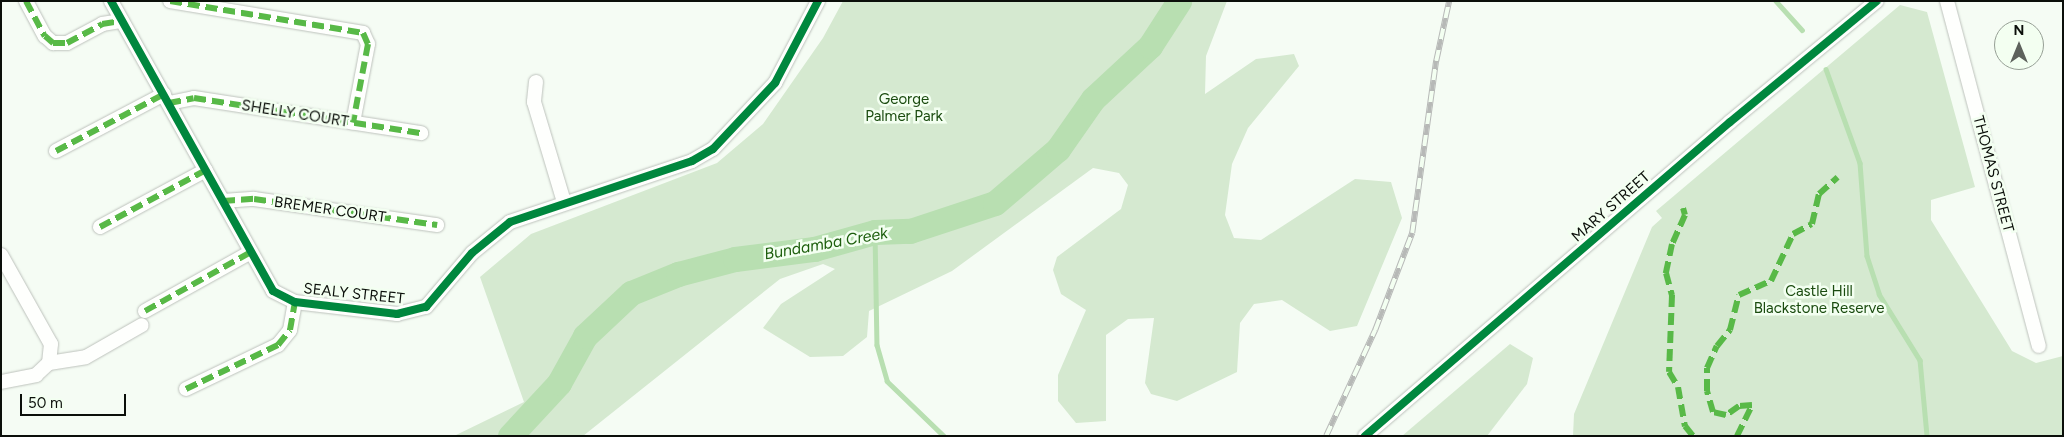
<!DOCTYPE html>
<html>
<head>
<meta charset="utf-8">
<style>
	body { margin:0 }
	#map { position:relative; width:2064px; height:437px; overflow:hidden; background:#f5fcf4; font-family:Figtree,sans-serif }
	div>[style] { position:absolute }
	.green>* { inset:0; background:#d5e9d0 }
	.stream>* { height:4.5px; margin:-2.25px; padding:0 2.25px; transform-origin:2.25px; border-radius:2.25px; background:#b8dfb1 }
	.river>* { height:25px; margin:-12.5px; padding:0 12.5px; transform-origin:12.5px; border-radius:12.5px; background:#b8dfb1 }
	.roads { filter:drop-shadow(0 0 1px #bdc2bc) drop-shadow(0 0 1px #bdc2bc) }
	.minor>* { height:14px; margin:-7px; padding:0 7px; transform-origin:7px; border-radius:7px; background:#fefffd }
	.rail>* { height:5.5px; margin-top:-2.75px; transform-origin:0; background:repeating-linear-gradient(90deg,#f3fff1 0 11px,#b7b9b7 0 22px); box-sizing:border-box; border-block:1px solid #b7b9b7 }
	.quiet>* { height:6px; margin-top:-3px; transform-origin:0; background:repeating-linear-gradient(90deg,#58b947 0 12px,transparent 0 18px) }
	.cycleway>* { height:8px; margin:-4px; padding:0 4px; transform-origin:4px; border-radius:4px; background:#00873e }
	span { translate:-50% -50%; white-space:nowrap; text-align:center; line-height:1.15; -webkit-text-stroke:5px #f3fff1; paint-order:stroke }
	.park-label { font-size:15px; color:#1a4b0f }
	.street-label { font-size:15px; color:#0b0f0a }
	.water-label { font-size:16px; color:#1c5e0c; font-style:italic }
	.frame { position:absolute; inset:0; border:2px solid #0b0f0a; pointer-events:none }
	.north { position:absolute; left:1994px; top:20px; width:50px; height:50px; box-sizing:border-box; background:#f3fff1; border:1px solid #969f95; border-radius:50%; rotate:0deg; font-size:14px; font-weight:700; line-height:20px; text-align:center; color:#0b0f0a }
	.north::after { content:''; display:block; margin:auto; width:18px; height:22px; background:#5d625c; clip-path:polygon(50% 0,100% 100%,50% 72%,0 100%) }
	.scale { position:absolute; left:20px; top:394px; width:106px; height:22px; box-sizing:border-box; border:2px solid #0b0f0a; border-top:0; padding-left:6px; font-size:15px; line-height:18px; white-space:nowrap; color:#0b0f0a; -webkit-text-stroke:4px #f3fff1; paint-order:stroke }
</style>
</head>
<body>
<div id="map">
	<div class="green">
		<div style="clip-path:polygon(843px 1px,1227px 1px,1206px 56px,1205px 94px,1256px 59px,1294px 54px,1299px 66px,1248px 128px,1232px 164px,1225px 215px,1234px 238px,1261px 240px,1355px 179px,1391px 182px,1402px 218px,1357px 326px,1330px 331px,1282px 300px,1254px 304px,1240px 323px,1237px 372px,1177px 401px,1151px 394px,1145px 383px,1154px 318px,1128px 319px,1106px 335px,1106px 421px,1076px 423px,1058px 401px,1058px 375px,1086px 310px,1061px 294px,1053px 270px,1057px 257px,1121px 209px,1128px 185px,1119px 173px,1093px 168px,952px 271px,869px 311px,867px 337px,843px 356px,810px 357px,763px 328px,781px 304px,835px 269px,823px 264px,780px 279px,583px 436px,454px 436px,524px 402px,480px 277px,531px 234px,717px 163px,763px 124px,823px 38px)"></div>
		<div style="clip-path:polygon(1900px 5px,1927px 12px,1975px 187px,1931px 200px,1931px 220px,2012px 351px,2036px 363px,2063px 356px,2063px 436px,1573px 436px,1574px 414px,1652px 227px,1662px 218px,1656px 211px)"></div>
		<div style="clip-path:polygon(1510px 344px,1533px 358px,1527px 384px,1487px 436px,1402px 436px)"></div>
	</div>
	<div class="stream">
		<div style="left:1776px;top:1px;width:39px;rotate:48deg"></div>
		<div style="left:1826px;top:69px;width:100px;rotate:70.1deg"></div>
		<div style="left:1860px;top:163px;width:93px;rotate:85.7deg"></div>
		<div style="left:1867px;top:256px;width:40px;rotate:72deg"></div>
		<div style="left:1879px;top:294px;width:78px;rotate:58.2deg"></div>
		<div style="left:1920px;top:360px;width:76px;rotate:84.7deg"></div>
		<div style="left:875px;top:232px;width:113px;rotate:89deg"></div>
		<div style="left:877px;top:345px;width:37px;rotate:74deg"></div>
		<div style="left:887px;top:381px;width:79px;rotate:44deg"></div>
	</div>
	<div class="river">
		<div style="left:510px;top:436px;width:72px;rotate:-47.2deg"></div>
		<div style="left:559px;top:383px;width:54px;rotate:-61deg"></div>
		<div style="left:585px;top:336px;width:63px;rotate:-43.1deg"></div>
		<div style="left:631px;top:293px;width:51px;rotate:-22deg"></div>
		<div style="left:678px;top:274px;width:59px;rotate:-14.7deg"></div>
		<div style="left:735px;top:259px;width:80px;rotate:-7.2deg"></div>
		<div style="left:814px;top:249px;width:63px;rotate:-15.6deg"></div>
		<div style="left:875px;top:232px;width:35px;rotate:-2deg"></div>
		<div style="left:910px;top:231px;width:89px;rotate:-18.2deg"></div>
		<div style="left:995px;top:203px;width:83px;rotate:-40.6deg"></div>
		<div style="left:1058px;top:149px;width:61px;rotate:-55deg"></div>
		<div style="left:1093px;top:99px;width:78px;rotate:-42.9deg"></div>
		<div style="left:1150px;top:46px;width:54px;rotate:-57.2deg"></div>
	</div>
	<div class="roads">
		<div class="minor">
			<div style="left:26px;top:1px;width:40px;rotate:62deg"></div>
			<div style="left:45px;top:36px;width:11px;rotate:41deg"></div>
			<div style="left:53px;top:43px;width:14px"></div>
			<div style="left:67px;top:43px;width:40px;rotate:-28deg"></div>
			<div style="left:102px;top:24px;width:20px;rotate:-9deg"></div>
			<div style="left:111px;top:1px;width:332px;rotate:60.8deg"></div>
			<div style="left:273px;top:291px;width:25px;rotate:27deg"></div>
			<div style="left:295px;top:302px;width:103px;rotate:6.7deg"></div>
			<div style="left:397px;top:314px;width:30px;rotate:-14deg"></div>
			<div style="left:426px;top:307px;width:71px;rotate:-49.6deg"></div>
			<div style="left:472px;top:253px;width:49px;rotate:-39.2deg"></div>
			<div style="left:510px;top:222px;width:192px;rotate:-18.5deg"></div>
			<div style="left:692px;top:161px;width:24px;rotate:-30deg"></div>
			<div style="left:713px;top:149px;width:91px;rotate:-46.8deg"></div>
			<div style="left:775px;top:83px;width:93px;rotate:-62.3deg"></div>
			<div style="left:170px;top:1px;width:196px;rotate:9.4deg"></div>
			<div style="left:363px;top:33px;width:12px;rotate:66deg"></div>
			<div style="left:368px;top:44px;width:80px;rotate:100.8deg"></div>
			<div style="left:1947px;top:1px;width:357px;rotate:75.1deg"></div>
			<div style="left:536px;top:82px;width:20px;rotate:96deg"></div>
			<div style="left:534px;top:102px;width:104px;rotate:73.3deg"></div>
			<div style="left:169px;top:103px;width:25px;rotate:-11deg"></div>
			<div style="left:194px;top:98px;width:230px;rotate:8.8deg"></div>
			<div style="left:56px;top:151px;width:122px;rotate:-27.8deg"></div>
			<div style="left:223px;top:201px;width:31px;rotate:-4deg"></div>
			<div style="left:254px;top:199px;width:185px;rotate:8.1deg"></div>
			<div style="left:100px;top:227px;width:120px;rotate:-28.3deg"></div>
			<div style="left:1px;top:255px;width:102px;rotate:60.7deg"></div>
			<div style="left:51px;top:344px;width:19px;rotate:96deg"></div>
			<div style="left:145px;top:311px;width:121px;rotate:-29.1deg"></div>
			<div style="left:1px;top:382px;width:36px;rotate:-11deg"></div>
			<div style="left:36px;top:375px;width:18px;rotate:-43deg"></div>
			<div style="left:49px;top:363px;width:37px;rotate:-9deg"></div>
			<div style="left:86px;top:357px;width:64px;rotate:-29.7deg"></div>
			<div style="left:186px;top:389px;width:102px;rotate:-25.6deg"></div>
			<div style="left:278px;top:345px;width:19px;rotate:-51deg"></div>
			<div style="left:290px;top:330px;width:28px;rotate:-80deg"></div>
			<div style="left:1365px;top:436px;width:481px;rotate:-40.7deg"></div>
			<div style="left:1730px;top:122px;width:190px;rotate:-39.5deg"></div>
		</div>
	</div>
	<div class="rail">
		<div style="left:1326px;top:436px;width:117px;rotate:-65.2deg"></div>
		<div style="left:1375px;top:330px;width:104px;rotate:-69.1deg"></div>
		<div style="left:1412px;top:233px;width:174px;rotate:-82.1deg"></div>
		<div style="left:1436px;top:61px;width:61px;rotate:-77.8deg"></div>
	</div>
	<div class="quiet">
		<div style="left:26px;top:1px;width:40px;rotate:62deg"></div>
		<div style="left:45px;top:36px;width:11px;rotate:41deg"></div>
		<div style="left:53px;top:43px;width:14px"></div>
		<div style="left:67px;top:43px;width:40px;rotate:-28deg"></div>
		<div style="left:102px;top:24px;width:20px;rotate:-9deg"></div>
		<div style="left:170px;top:1px;width:196px;rotate:9.4deg"></div>
		<div style="left:363px;top:33px;width:12px;rotate:66deg"></div>
		<div style="left:368px;top:44px;width:80px;rotate:100.8deg"></div>
		<div style="left:169px;top:103px;width:25px;rotate:-11deg"></div>
		<div style="left:194px;top:98px;width:230px;rotate:8.8deg"></div>
		<div style="left:56px;top:151px;width:122px;rotate:-27.8deg"></div>
		<div style="left:223px;top:201px;width:31px;rotate:-4deg"></div>
		<div style="left:254px;top:199px;width:185px;rotate:8.1deg"></div>
		<div style="left:1683px;top:208px;width:7px;rotate:74deg"></div>
		<div style="left:1685px;top:215px;width:32px;rotate:114deg"></div>
		<div style="left:1672px;top:244px;width:30px;rotate:102deg"></div>
		<div style="left:1666px;top:273px;width:23px;rotate:75deg"></div>
		<div style="left:1672px;top:295px;width:77px;rotate:92.2deg"></div>
		<div style="left:1669px;top:372px;width:17px;rotate:59deg"></div>
		<div style="left:1678px;top:387px;width:40px;rotate:80deg"></div>
		<div style="left:1685px;top:426px;width:13px;rotate:51deg"></div>
		<div style="left:100px;top:227px;width:120px;rotate:-28.3deg"></div>
		<div style="left:145px;top:311px;width:121px;rotate:-29.1deg"></div>
		<div style="left:186px;top:389px;width:102px;rotate:-25.6deg"></div>
		<div style="left:278px;top:345px;width:19px;rotate:-51deg"></div>
		<div style="left:290px;top:330px;width:28px;rotate:-80deg"></div>
		<div style="left:1737px;top:436px;width:34px;rotate:-64deg"></div>
		<div style="left:1752px;top:405px;width:13px;rotate:176deg"></div>
		<div style="left:1739px;top:406px;width:16px;rotate:145deg"></div>
		<div style="left:1726px;top:415px;width:13px;rotate:-167deg"></div>
		<div style="left:1713px;top:412px;width:22px;rotate:-106deg"></div>
		<div style="left:1707px;top:391px;width:23px;rotate:-90deg"></div>
		<div style="left:1707px;top:368px;width:24px;rotate:-66deg"></div>
		<div style="left:1717px;top:346px;width:21px;rotate:-51deg"></div>
		<div style="left:1730px;top:330px;width:36px;rotate:-76deg"></div>
		<div style="left:1739px;top:295px;width:35px;rotate:-24deg"></div>
		<div style="left:1771px;top:281px;width:52px;rotate:-64.9deg"></div>
		<div style="left:1793px;top:234px;width:21px;rotate:-28deg"></div>
		<div style="left:1812px;top:224px;width:31px;rotate:-77deg"></div>
		<div style="left:1819px;top:194px;width:25px;rotate:-42deg"></div>
	</div>
	<div class="cycleway">
		<div style="left:111px;top:1px;width:332px;rotate:60.8deg"></div>
		<div style="left:273px;top:291px;width:25px;rotate:27deg"></div>
		<div style="left:295px;top:302px;width:103px;rotate:6.7deg"></div>
		<div style="left:397px;top:314px;width:30px;rotate:-14deg"></div>
		<div style="left:426px;top:307px;width:71px;rotate:-49.6deg"></div>
		<div style="left:472px;top:253px;width:49px;rotate:-39.2deg"></div>
		<div style="left:510px;top:222px;width:192px;rotate:-18.5deg"></div>
		<div style="left:692px;top:161px;width:24px;rotate:-30deg"></div>
		<div style="left:713px;top:149px;width:91px;rotate:-46.8deg"></div>
		<div style="left:775px;top:83px;width:93px;rotate:-62.3deg"></div>
		<div style="left:1365px;top:436px;width:481px;rotate:-40.7deg"></div>
		<div style="left:1730px;top:122px;width:190px;rotate:-39.5deg"></div>
	</div>
	<div class="park-label">
		<span style="left:904px;top:108px">George<br>Palmer Park</span>
		<span style="left:1819px;top:300px">Castle Hill<br>Blackstone Reserve</span>
	</div>
	<div class="street-label">
		<span style="left:295px;top:114px;rotate:9deg">SHELLY COURT</span>
		<span style="left:1993px;top:174px;rotate:75deg">THOMAS STREET</span>
		<span style="left:1611px;top:207px;rotate:-41deg">MARY STREET</span>
		<span style="left:330px;top:210px;rotate:8deg">BREMER COURT</span>
		<span style="left:354px;top:294px;rotate:6deg">SEALY STREET</span>
	</div>
	<div class="water-label">
		<span style="left:826px;top:244px;rotate:-10deg">Bundamba Creek</span>
	</div>
	<div class="frame"></div>
	<div class="north">N</div>
	<div class="scale">50 m</div>
</div>
</body>
</html>
